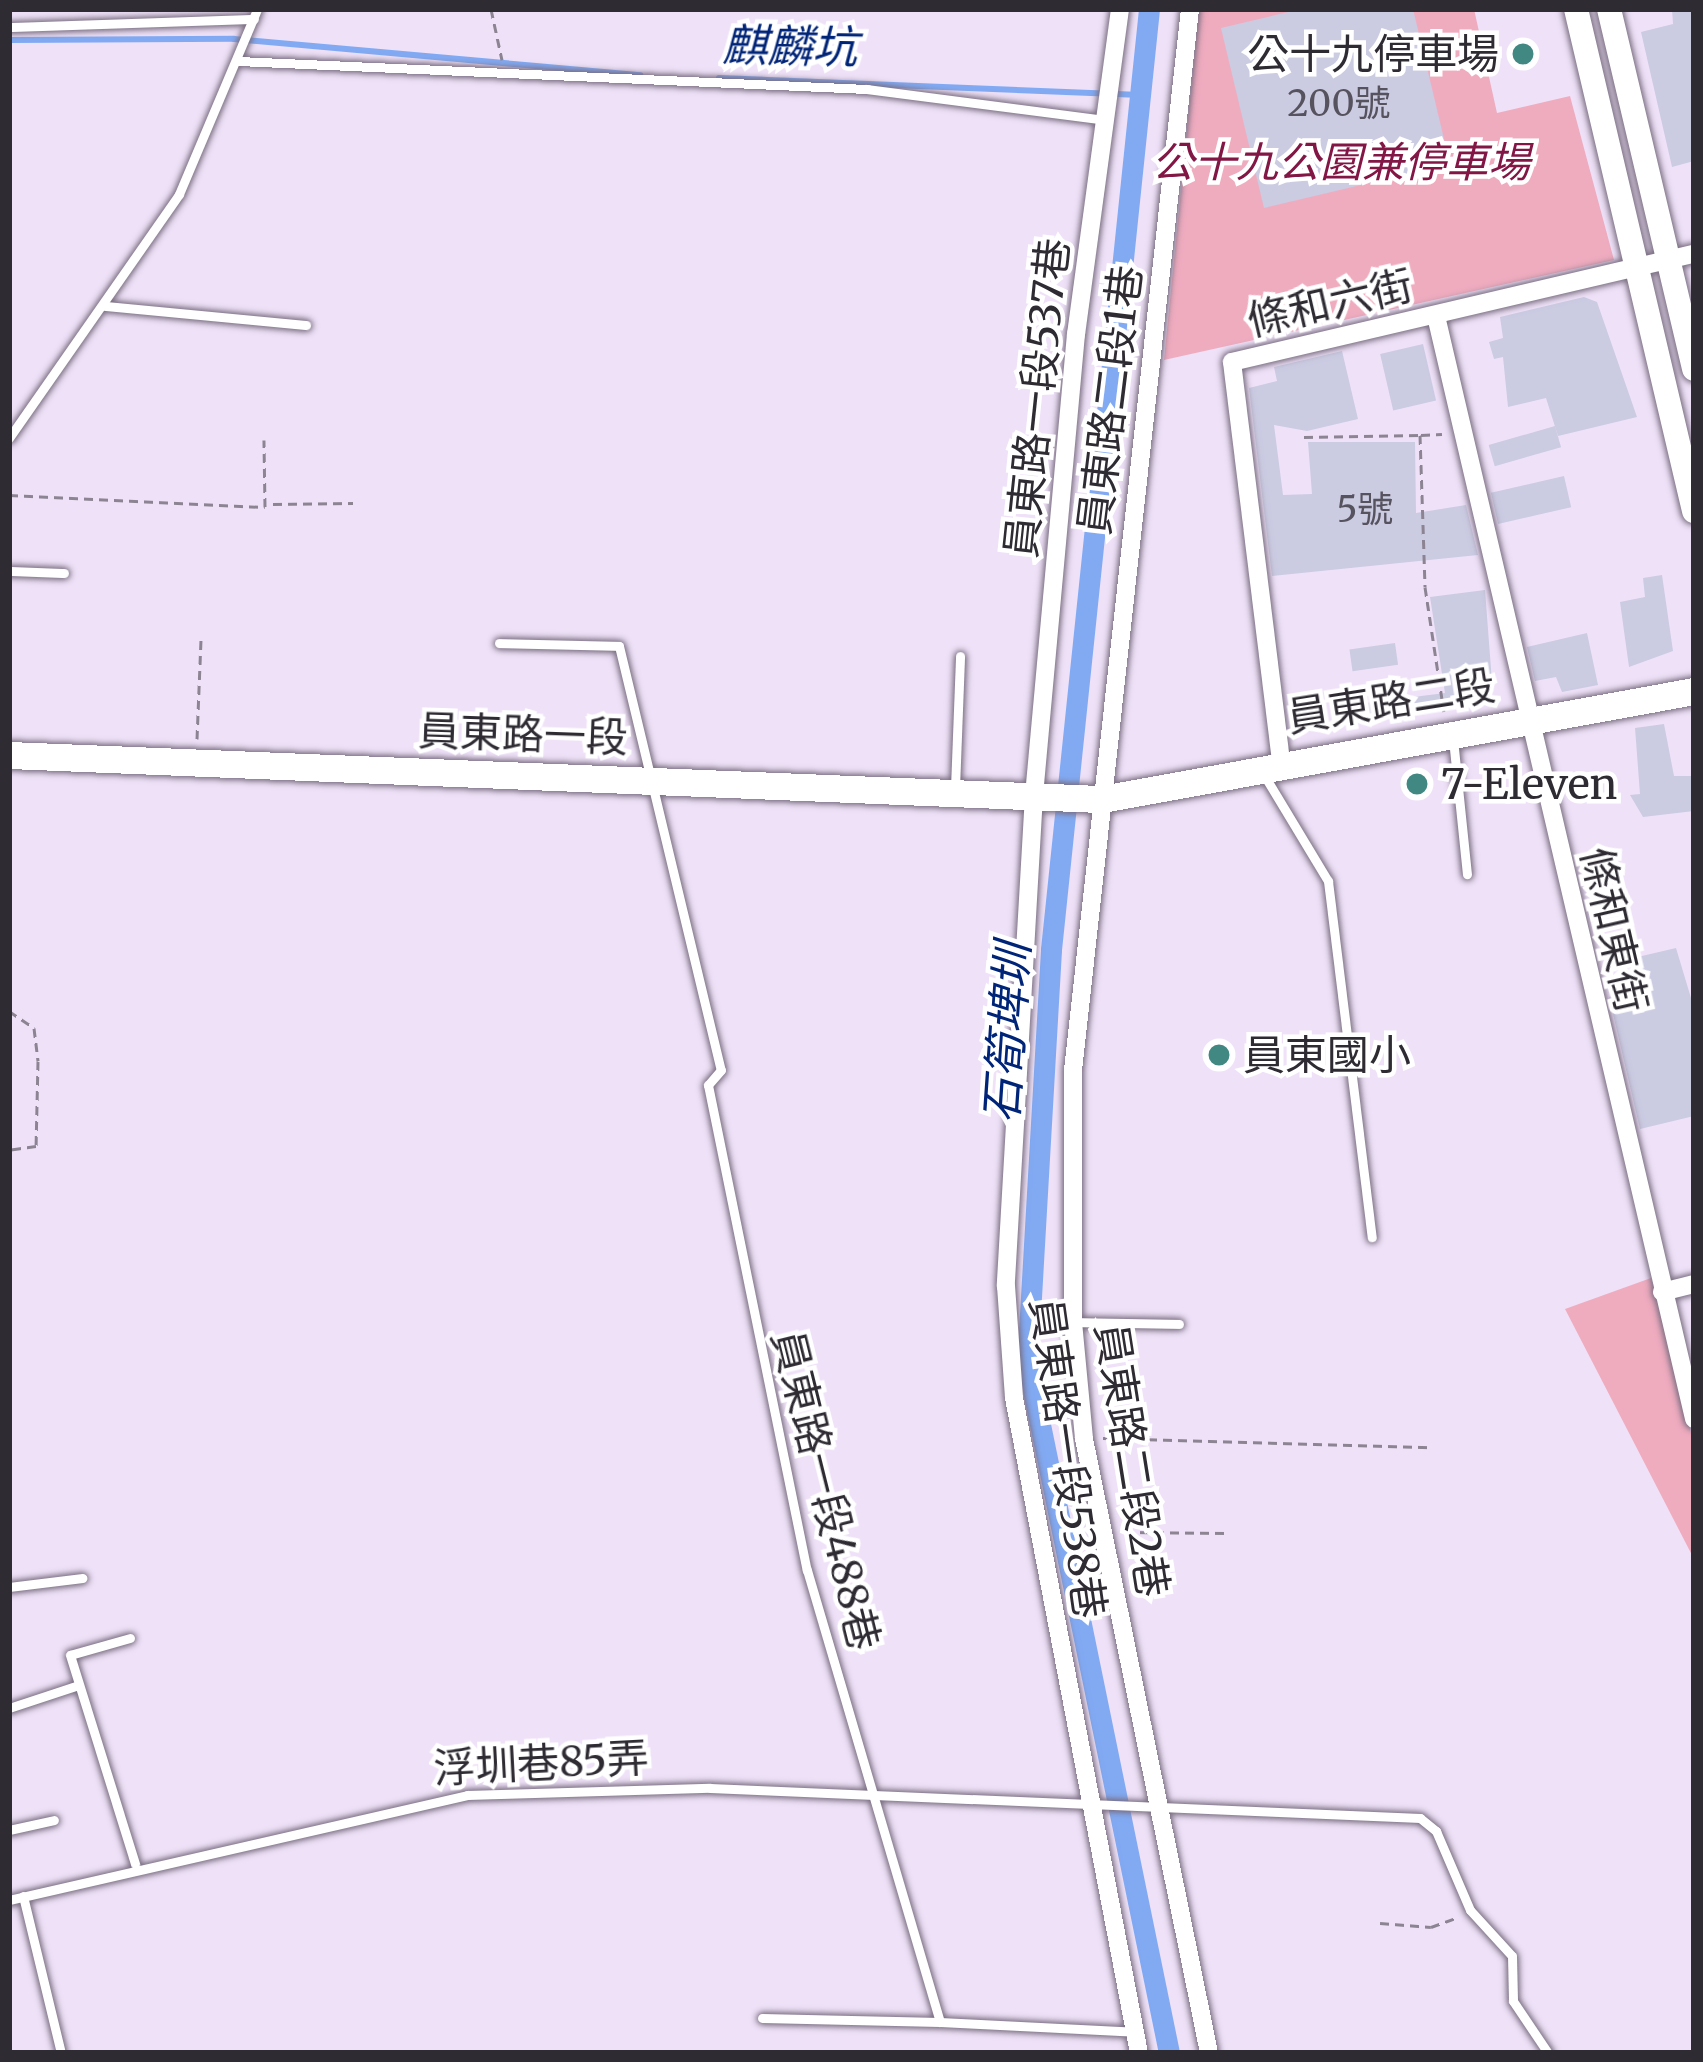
<!DOCTYPE html>
<html>
<head>
<meta charset="utf-8">
<style>
	body { margin:0 }
	#map { position:relative; width:1703px; height:2062px; overflow:hidden; background:#efe2f8; font-family:Merriweather,"Noto Sans TC",serif }
	div>[style] { position:absolute }
	.green>* { inset:0; background:#f0acbf }
	.stream>* { height:6px; margin:-3px; padding:0 3px; transform-origin:3px; border-radius:3px; background:#82aaf3 }
	.canal>* { height:21px; margin:-10.5px; padding:0 10.5px; transform-origin:10.5px; border-radius:10.5px; background:#82aaf3 }
	.building>* { inset:0; background:#cbcbe2; transform-origin:0 0 }
	.path>* { height:3px; margin-top:-1.5px; transform-origin:0; background:repeating-linear-gradient(90deg,#8c8493 0 9px,transparent 0 15px) }
	.roads { filter:drop-shadow(0 0 3px #796d81) drop-shadow(0 0 3px #796d81) }
	.service>* { height:9px; margin:-4.5px; padding:0 4.5px; transform-origin:4.5px; border-radius:4.5px; background:#fff }
	.minor>* { height:18px; margin:-9px; padding:0 9px; transform-origin:9px; border-radius:9px; background:#fff }
	.tertiary>* { height:24px; margin:-12px; padding:0 12px; transform-origin:12px; border-radius:12px; background:#fff }
	.secondary>* { height:27px; margin:-13.5px; padding:0 13.5px; transform-origin:13.5px; border-radius:13.5px; background:#fff }
	.dots>* { width:33px; height:33px; translate:-50% -50%; box-sizing:border-box; border:6px solid #fff; border-radius:50% }
	span { translate:-50% -50%; white-space:nowrap; text-align:center; line-height:1.15; -webkit-text-stroke:9px #fff; paint-order:stroke }
	.number-label { font-size:36px; color:#56535f }
	.number-label span { -webkit-text-stroke-width:0 }
	.poi-label { font-size:42px; color:#2f2b33 }
	.right { translate:-100% -50%; text-align:right }
	.left { translate:0 -50%; text-align:left }
	.park-label { font-size:42px; color:#821645; font-style:italic }
	.street-label { font-size:42px; color:#2f2b33 }
	.water-label { font-size:45px; color:#002477; font-style:italic }
	.frame { position:absolute; inset:0; border:12px solid #2f2b33; pointer-events:none }
</style>
</head>
<body>
<div id="map">
	<div class="green">
		<div style="clip-path:polygon(1199px 9px,1474px 9px,1497px 113px,1570px 96px,1614px 260px,1164px 360px)"></div>
		<div style="clip-path:polygon(1651px 1278px,1694px 1444px,1694px 1559px,1565px 1309px)"></div>
	</div>
	<div class="stream">
		<div style="left:9px;top:40px;width:225px;rotate:-0.3deg"></div>
		<div style="left:234px;top:39px;width:408px;rotate:5.1deg"></div>
		<div style="left:719px;top:78px;width:422px;rotate:2.3deg"></div>
	</div>
	<div class="canal">
		<div style="left:1149px;top:9px;width:946px;rotate:95.95deg"></div>
		<div style="left:1051px;top:950px;width:412px;rotate:93.3deg"></div>
		<div style="left:1027px;top:1361px;width:706px;rotate:78.4deg"></div>
	</div>
	<div class="building">
		<div style="clip-path:polygon(1301px 9px,1413px 9px,1450px 164px,1264px 208px,1221px 28px)"></div>
		<div style="clip-path:polygon(1672px 9px,1694px 9px,1694px 161px,1672px 167px,1641px 32px,1673px 24px)"></div>
		<div style="clip-path:polygon(1584px 297px,1597px 302px,1637px 417px,1558px 436px,1546px 398px,1508px 407px,1503px 357px,1494px 359px,1489px 342px,1503px 338px,1500px 317px)"></div>
		<div style="left:1423px;top:344px;width:58px;height:44px;rotate:77deg"></div>
		<div style="clip-path:polygon(1342px 351px,1358px 419px,1307px 431px,1274px 425px,1283px 495px,1312px 494px,1308px 442px,1415px 442px,1416px 513px,1466px 505px,1478px 555px,1272px 576px,1249px 388px,1277px 381px,1274px 367px)"></div>
		<div style="left:1555px;top:426px;width:22px;height:69px;rotate:74deg"></div>
		<div style="left:1564px;top:476px;width:32px;height:75px;rotate:77deg"></div>
		<div style="clip-path:polygon(1662px 575px,1673px 651px,1629px 667px,1620px 602px,1645px 597px,1643px 578px)"></div>
		<div style="clip-path:polygon(1485px 590px,1492px 682px,1477px 684px,1480px 705px,1361px 723px,1358px 704px,1445px 693px,1430px 597px)"></div>
		<div style="clip-path:polygon(1587px 633px,1598px 685px,1562px 692px,1556px 677px,1535px 681px,1527px 647px)"></div>
		<div style="left:1395px;top:643px;width:22px;height:46px;rotate:82deg"></div>
		<div style="clip-path:polygon(1664px 724px,1674px 776px,1691px 776px,1694px 811px,1643px 817px,1630px 795px,1640px 794px,1635px 728px)"></div>
		<div style="clip-path:polygon(1676px 948px,1694px 1008px,1694px 1116px,1640px 1129px,1609px 997px,1637px 990px,1629px 959px)"></div>
	</div>
	<div class="path">
		<div style="left:491px;top:9px;width:52px;rotate:77.8deg"></div>
		<div style="left:1421px;top:435px;width:21px;rotate:-3deg"></div>
		<div style="left:1304px;top:437px;width:116px;rotate:-1deg"></div>
		<div style="left:1420px;top:435px;width:152px;rotate:88.1deg"></div>
		<div style="left:1425px;top:587px;width:126px;rotate:81.4deg"></div>
		<div style="left:9px;top:495px;width:256px;rotate:2.7deg"></div>
		<div style="left:265px;top:507px;width:67px;rotate:-90.9deg"></div>
		<div style="left:273px;top:504px;width:80px;rotate:-0.7deg"></div>
		<div style="left:197px;top:739px;width:100px;rotate:-87.7deg"></div>
		<div style="left:9px;top:1011px;width:30px;rotate:34deg"></div>
		<div style="left:34px;top:1028px;width:33px;rotate:83deg"></div>
		<div style="left:38px;top:1061px;width:85px;rotate:91.3deg"></div>
		<div style="left:36px;top:1146px;width:27px;rotate:172deg"></div>
		<div style="left:1103px;top:1438px;width:328px;rotate:1.6deg"></div>
		<div style="left:1125px;top:1532px;width:101px;rotate:0.6deg"></div>
		<div style="left:1380px;top:1923px;width:51px;rotate:4.5deg"></div>
		<div style="left:1431px;top:1927px;width:29px;rotate:-20deg"></div>
	</div>
	<div class="roads">
		<div class="service">
			<div style="left:9px;top:27px;width:245px;rotate:-1.9deg"></div>
			<div style="left:238px;top:61px;width:630px;rotate:2.55deg"></div>
			<div style="left:867px;top:89px;width:241px;rotate:7.4deg"></div>
			<div style="left:105px;top:306px;width:202px;rotate:5.4deg"></div>
			<div style="left:9px;top:438px;width:297px;rotate:-55.1deg"></div>
			<div style="left:179px;top:194px;width:201px;rotate:-67.1deg"></div>
			<div style="left:9px;top:571px;width:55px;rotate:2.1deg"></div>
			<div style="left:499px;top:643px;width:120px;rotate:1.4deg"></div>
			<div style="left:619px;top:646px;width:436px;rotate:76.5deg"></div>
			<div style="left:721px;top:1070px;width:20px;rotate:131deg"></div>
			<div style="left:708px;top:1085px;width:495px;rotate:78.5deg"></div>
			<div style="left:807px;top:1570px;width:471px;rotate:73.6deg"></div>
			<div style="left:940px;top:2022px;width:195px;rotate:2.9deg"></div>
			<div style="left:1453px;top:739px;width:136px;rotate:84.1deg"></div>
			<div style="left:1264px;top:775px;width:124px;rotate:58.9deg"></div>
			<div style="left:1328px;top:881px;width:359px;rotate:83deg"></div>
			<div style="left:955px;top:788px;width:132px;rotate:-87.8deg"></div>
			<div style="left:1073px;top:1322px;width:106px;rotate:1.1deg"></div>
			<div style="left:9px;top:1587px;width:74px;rotate:-7deg"></div>
			<div style="left:130px;top:1638px;width:62px;rotate:164.2deg"></div>
			<div style="left:70px;top:1655px;width:219px;rotate:72.7deg"></div>
			<div style="left:9px;top:1708px;width:71px;rotate:-18.2deg"></div>
			<div style="left:9px;top:1830px;width:46px;rotate:-12.5deg"></div>
			<div style="left:23px;top:1896px;width:162px;rotate:76.4deg"></div>
			<div style="left:9px;top:1900px;width:470px;rotate:-12.9deg"></div>
			<div style="left:467px;top:1795px;width:243px;rotate:-1.7deg"></div>
			<div style="left:710px;top:1788px;width:711px;rotate:2.42deg"></div>
			<div style="left:1420px;top:1818px;width:21px;rotate:39deg"></div>
			<div style="left:1436px;top:1831px;width:86px;rotate:66.7deg"></div>
			<div style="left:1470px;top:1910px;width:62px;rotate:47.6deg"></div>
			<div style="left:1512px;top:1956px;width:45px;rotate:88.7deg"></div>
			<div style="left:1513px;top:2001px;width:63px;rotate:56.1deg"></div>
			<div style="left:762px;top:2018px;width:178px;rotate:1.3deg"></div>
		</div>
		<div class="minor">
			<div style="left:1120px;top:9px;width:328px;rotate:97.7deg"></div>
			<div style="left:1076px;top:334px;width:463px;rotate:95.2deg"></div>
			<div style="left:1034px;top:795px;width:492px;rotate:93.3deg"></div>
			<div style="left:1006px;top:1286px;width:112px;rotate:85.9deg"></div>
			<div style="left:1014px;top:1398px;width:667px;rotate:79.2deg"></div>
			<div style="left:1190px;top:9px;width:1068px;rotate:96.29deg"></div>
			<div style="left:1073px;top:1071px;width:251px;rotate:90deg"></div>
			<div style="left:1073px;top:1322px;width:118px;rotate:84.6deg"></div>
			<div style="left:1084px;top:1439px;width:627px;rotate:78.49deg"></div>
			<div style="left:1436px;top:316px;width:1133px;rotate:76.83deg"></div>
			<div style="left:1281px;top:761px;width:402px;rotate:-97deg"></div>
			<div style="left:1232px;top:362px;width:474px;rotate:-13.2deg"></div>
			<div style="left:1662px;top:1292px;width:33px;rotate:-14deg"></div>
		</div>
		<div class="tertiary">
			<div style="left:1576px;top:9px;width:516px;rotate:76.77deg"></div>
			<div style="left:1609px;top:9px;width:370px;rotate:76.7deg"></div>
		</div>
		<div class="secondary">
			<div style="left:9px;top:755px;width:1094px;rotate:2.31deg"></div>
			<div style="left:1102px;top:799px;width:602px;rotate:-10.34deg"></div>
		</div>
	</div>
	<div class="dots">
		<div style="left:1523px;top:54px;background:#418883"></div>
		<div style="left:1417px;top:784px;background:#418883"></div>
		<div style="left:1219px;top:1055px;background:#418883"></div>
	</div>
	<div class="number-label">
		<span style="left:1339px;top:104px">200號</span>
		<span style="left:1365px;top:510px">5號</span>
	</div>
	<div class="poi-label">
		<span class="right" style="left:1499px;top:54px">公十九停車場</span>
		<span class="left" style="left:1441px;top:784px">7-Eleven</span>
		<span class="left" style="left:1243px;top:1055px">員東國小</span>
	</div>
	<div class="park-label">
		<span style="left:1341px;top:162px">公十九公園兼停車場</span>
	</div>
	<div class="street-label">
		<span style="left:1330px;top:303px;rotate:-13deg">條和六街</span>
		<span style="left:1037px;top:398px;rotate:-84deg">員東路一段537巷</span>
		<span style="left:1110px;top:400px;rotate:-83deg">員東路二段1巷</span>
		<span style="left:1391px;top:701px;rotate:-9deg">員東路二段</span>
		<span style="left:523px;top:734px;rotate:2deg">員東路一段</span>
		<span style="left:1614px;top:930px;rotate:77deg">條和東街</span>
		<span style="left:1068px;top:1458px;rotate:82deg">員東路一段538巷</span>
		<span style="left:1132px;top:1460px;rotate:81deg">員東路二段2巷</span>
		<span style="left:826px;top:1490px;rotate:76deg">員東路一段488巷</span>
		<span style="left:541px;top:1763px;rotate:-3deg">浮圳巷85弄</span>
	</div>
	<div class="water-label">
		<span style="left:790px;top:47px;rotate:1deg">麒麟坑</span>
		<span style="left:1008px;top:1033px;rotate:-86deg">石筍埤圳</span>
	</div>
	<div class="frame"></div>
</div>
</body>
</html>
